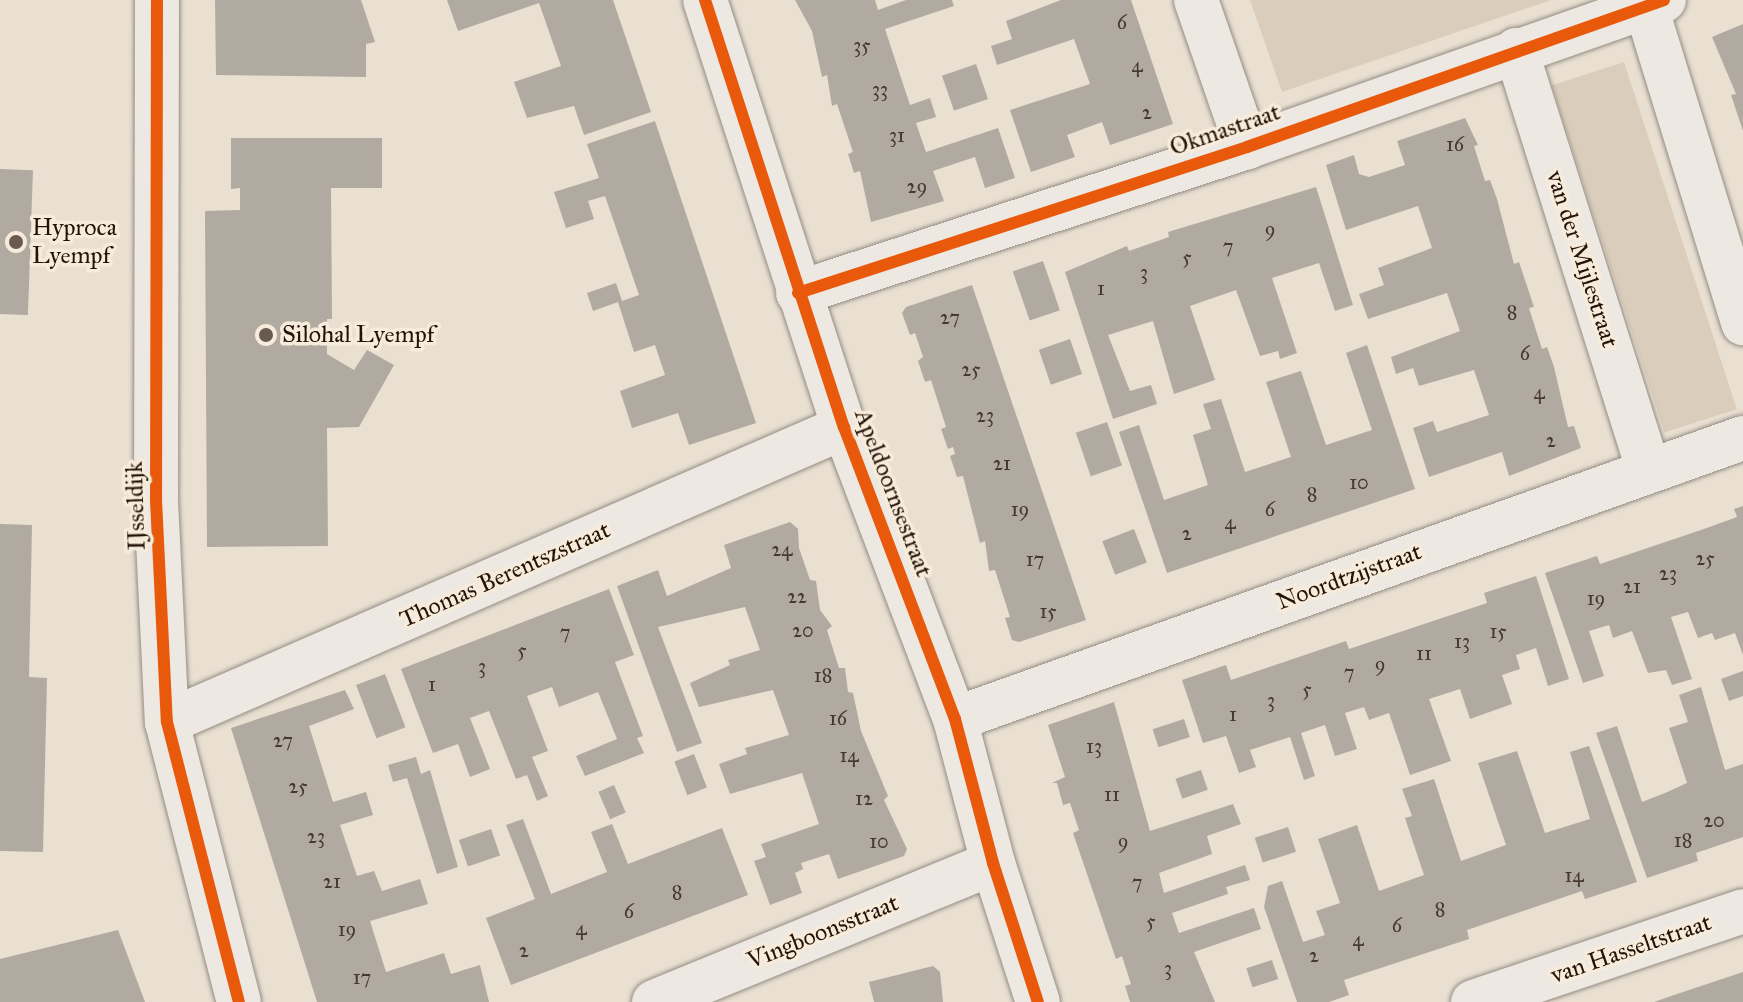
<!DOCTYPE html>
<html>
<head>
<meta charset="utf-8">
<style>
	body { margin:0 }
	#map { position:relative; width:1743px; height:1002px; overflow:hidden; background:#e9e0d2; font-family:"IM FELL Great Primer",serif }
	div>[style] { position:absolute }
	.green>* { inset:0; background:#dbcdbb; transform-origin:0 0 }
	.building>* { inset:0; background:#b1aaa0; transform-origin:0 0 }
	.roads { filter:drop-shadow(0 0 2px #948c83) drop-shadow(0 0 2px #948c83) }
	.minor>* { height:44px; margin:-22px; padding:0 22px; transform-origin:22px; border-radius:22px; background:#ede8e2 }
	.cycleway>* { height:12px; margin:-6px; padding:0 6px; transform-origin:6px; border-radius:6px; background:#e8590c }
	.dots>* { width:22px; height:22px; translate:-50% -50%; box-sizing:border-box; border:4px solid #f7ecdc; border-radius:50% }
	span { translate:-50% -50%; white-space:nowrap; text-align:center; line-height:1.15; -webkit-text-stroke:7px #f7ecdc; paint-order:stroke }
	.number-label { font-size:20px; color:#47392e }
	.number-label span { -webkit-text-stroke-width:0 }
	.street-label { font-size:24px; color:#241308 }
	.poi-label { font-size:24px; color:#241308 }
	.left { translate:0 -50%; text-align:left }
</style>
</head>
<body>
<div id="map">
	<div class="green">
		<div style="clip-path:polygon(1250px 0,1551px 0,1282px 92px)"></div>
		<div style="left:1624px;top:62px;width:365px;height:76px;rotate:72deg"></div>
	</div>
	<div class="building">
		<div style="clip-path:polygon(215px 0,361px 0,375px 42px,366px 44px,366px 77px,216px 75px)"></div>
		<div style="clip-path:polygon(447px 0,613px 0,651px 112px,584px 135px,574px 106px,527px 118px,514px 82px,561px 66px,539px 3px,458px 31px)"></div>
		<div style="clip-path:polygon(795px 0,875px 0,878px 10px,906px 0,952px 0,954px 6px,885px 29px,910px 105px,930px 98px,936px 117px,916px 123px,926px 152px,998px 128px,1015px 178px,985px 188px,975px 157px,933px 171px,944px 201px,871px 222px,860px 171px,854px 173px,848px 154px,853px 152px,837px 104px,832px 106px,827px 75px,822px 77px,812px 31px)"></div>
		<div style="clip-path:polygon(1061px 0,1131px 0,1173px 124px,1110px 145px,1102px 122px,1067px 135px,1075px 157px,1031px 172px,1010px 110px,1090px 84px,1074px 39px,997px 65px,991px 46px,1012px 39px,1006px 21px)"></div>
		<div style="clip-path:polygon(1743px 24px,1743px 131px,1731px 95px,1736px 94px,1712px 37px)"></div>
		<div style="left:976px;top:64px;width:37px;height:36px;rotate:71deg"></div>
		<div style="clip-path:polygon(1465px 118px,1478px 145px,1474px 146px,1485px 181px,1490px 180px,1497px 199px,1514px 264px,1519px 262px,1534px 307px,1529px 308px,1542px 349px,1547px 347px,1554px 367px,1568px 427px,1574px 426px,1581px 448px,1509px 476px,1502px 452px,1429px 477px,1413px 428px,1433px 421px,1437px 432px,1489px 415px,1474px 370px,1419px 386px,1413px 368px,1396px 374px,1391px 357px,1460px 331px,1447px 293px,1368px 319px,1359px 294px,1384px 285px,1378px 268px,1432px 248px,1418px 206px,1346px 230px,1326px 165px,1354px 155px,1359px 174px,1369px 177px,1405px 165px,1397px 141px)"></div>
		<div style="clip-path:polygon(655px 121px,756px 423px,689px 445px,678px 413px,632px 428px,626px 409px,620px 391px,665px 375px,655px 345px,634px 352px,618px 302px,593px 311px,587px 293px,616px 283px,622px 301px,639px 295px,605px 196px,588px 201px,594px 219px,566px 228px,554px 192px,599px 178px,587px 144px)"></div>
		<div style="clip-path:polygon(231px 138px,382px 138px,382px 188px,331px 188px,332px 319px,327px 319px,327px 354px,354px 370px,367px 350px,394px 365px,359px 427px,327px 428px,328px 546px,207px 547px,205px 211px,240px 210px,240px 188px,231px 189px)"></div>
		<div style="left:0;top:169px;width:33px;height:145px;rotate:2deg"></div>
		<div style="clip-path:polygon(1316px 187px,1353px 305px,1335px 311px,1319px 263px,1272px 278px,1297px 353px,1280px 359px,1278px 351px,1260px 356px,1236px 290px,1190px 306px,1215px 380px,1174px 394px,1153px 321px,1108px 335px,1130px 391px,1151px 385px,1157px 404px,1113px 419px,1065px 272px,1127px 246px,1129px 251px,1169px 237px,1168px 232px)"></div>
		<div style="left:1043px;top:261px;width:52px;height:32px;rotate:71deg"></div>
		<div style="clip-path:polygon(972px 285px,1086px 620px,1019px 642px,1012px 640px,1005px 618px,1010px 617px,995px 570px,989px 571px,985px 541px,980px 543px,963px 476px,957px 477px,950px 456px,955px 454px,953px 447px,948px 449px,941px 429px,946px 427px,931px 380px,925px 382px,918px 361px,923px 357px,915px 333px,910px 335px,902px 313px,906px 307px)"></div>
		<div style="left:1070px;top:339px;width:37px;height:33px;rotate:71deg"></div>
		<div style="clip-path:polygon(1367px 345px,1415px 489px,1167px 573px,1119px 432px,1139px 425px,1164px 500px,1208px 485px,1193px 435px,1211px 429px,1203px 404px,1221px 399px,1245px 472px,1291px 457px,1266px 382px,1301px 371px,1326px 445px,1372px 430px,1346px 353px)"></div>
		<div style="left:1107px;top:422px;width:46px;height:33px;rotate:71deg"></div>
		<div style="clip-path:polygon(1743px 506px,1743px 655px,1735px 633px,1715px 640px,1712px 633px,1698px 638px,1688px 612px,1671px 617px,1692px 679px,1672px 685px,1666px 670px,1648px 673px,1632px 631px,1613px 638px,1609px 625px,1589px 631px,1604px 676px,1583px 683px,1545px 573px,1597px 556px,1600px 564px,1701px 530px,1737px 517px,1734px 509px)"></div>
		<div style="clip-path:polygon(790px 522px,798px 529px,799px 548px,810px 580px,816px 581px,820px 610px,832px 626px,827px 630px,839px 668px,845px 668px,848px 692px,853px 693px,861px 731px,888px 796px,884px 800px,907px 849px,904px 856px,838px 879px,829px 854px,801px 863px,803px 869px,795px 873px,802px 893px,770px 905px,754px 861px,766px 857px,761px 844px,819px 824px,802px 773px,730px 794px,719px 764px,747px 754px,745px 748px,789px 735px,773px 690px,699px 707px,690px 683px,730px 665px,728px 660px,760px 650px,745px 607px,658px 627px,702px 743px,677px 752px,617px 586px,658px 570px,667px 596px,731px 568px,724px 545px)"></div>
		<div style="clip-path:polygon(0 524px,32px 525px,29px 677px,47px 678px,43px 852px,0 851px)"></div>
		<div style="left:1134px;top:529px;width:36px;height:34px;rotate:69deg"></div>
		<div style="clip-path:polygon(1536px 576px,1569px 679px,1548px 686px,1536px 648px,1516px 655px,1520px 669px,1502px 675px,1512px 704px,1470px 719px,1460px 689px,1429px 699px,1451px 761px,1410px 775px,1389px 713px,1369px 720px,1364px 707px,1345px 713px,1357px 749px,1335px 756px,1325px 725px,1301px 733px,1315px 776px,1304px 780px,1290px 737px,1250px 750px,1256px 767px,1239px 773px,1226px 736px,1203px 743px,1182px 680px,1226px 665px,1231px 680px,1346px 641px,1349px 649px,1487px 603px,1484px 593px)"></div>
		<div style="clip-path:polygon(609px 589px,634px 655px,615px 662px,643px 736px,637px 738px,644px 753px,585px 776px,576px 756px,617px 739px,598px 692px,559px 707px,552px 687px,527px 696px,548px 751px,532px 757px,548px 796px,537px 801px,527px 775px,516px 779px,489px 711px,470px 718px,490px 769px,470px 777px,458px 744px,433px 753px,401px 669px)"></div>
		<div style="clip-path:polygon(1743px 671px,1743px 696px,1729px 701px,1721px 679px)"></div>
		<div style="left:385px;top:674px;width:57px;height:31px;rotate:69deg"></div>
		<div style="clip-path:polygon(1701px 687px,1725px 770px,1743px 764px,1743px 837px,1696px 853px,1698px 861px,1647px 878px,1596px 733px,1617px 726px,1642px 802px,1665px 793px,1687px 783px,1669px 728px,1688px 722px,1679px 695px)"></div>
		<div style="clip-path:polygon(345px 690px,354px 709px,309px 726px,333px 802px,366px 792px,373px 815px,340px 825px,357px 876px,374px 871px,382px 891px,420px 879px,428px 904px,370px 921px,386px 972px,444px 953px,451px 974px,480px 965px,489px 1002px,317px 1002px,231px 728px)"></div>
		<div style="clip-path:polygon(1114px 702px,1150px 831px,1233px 804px,1241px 824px,1207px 836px,1212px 854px,1159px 873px,1164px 893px,1245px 865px,1250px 880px,1226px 887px,1228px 894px,1172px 913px,1179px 933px,1254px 908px,1261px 929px,1194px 952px,1215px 1002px,1130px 1002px,1125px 986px,1131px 984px,1122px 956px,1116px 959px,1073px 833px,1079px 830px,1070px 803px,1063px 805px,1057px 783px,1052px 783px,1065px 777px,1048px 725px)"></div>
		<div style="left:1184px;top:719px;width:19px;height:33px;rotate:72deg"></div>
		<div style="clip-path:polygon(1589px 746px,1637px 882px,1585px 899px,1582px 891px,1467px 930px,1469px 939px,1344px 980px,1349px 995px,1329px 1002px,1297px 1002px,1264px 907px,1268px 886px,1282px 881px,1303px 942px,1325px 935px,1316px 911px,1340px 903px,1318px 839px,1357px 825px,1379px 891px,1424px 875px,1405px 818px,1412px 816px,1402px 789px,1434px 779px,1461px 861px,1506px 845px,1478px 763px,1517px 751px,1545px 833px,1590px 819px,1570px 752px)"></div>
		<div style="left:694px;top:754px;width:36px;height:21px;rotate:69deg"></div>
		<div style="clip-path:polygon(416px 757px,421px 774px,430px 770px,458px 867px,437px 874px,407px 778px,393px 782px,388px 765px)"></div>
		<div style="left:1201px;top:770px;width:21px;height:27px;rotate:71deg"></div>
		<div style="left:614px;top:785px;width:30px;height:17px;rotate:67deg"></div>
		<div style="clip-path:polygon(523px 819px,551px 894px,607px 872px,591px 832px,612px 824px,628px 864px,722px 828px,748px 895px,511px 985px,486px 918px,535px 899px,506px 825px)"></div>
		<div style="left:1288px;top:827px;width:26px;height:35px;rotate:72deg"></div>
		<div style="left:491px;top:829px;width:28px;height:34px;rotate:71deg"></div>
		<div style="clip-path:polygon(118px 930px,145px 1002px,0 1002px,0 959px)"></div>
		<div style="left:1272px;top:960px;width:20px;height:27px;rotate:72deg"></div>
		<div style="clip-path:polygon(933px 966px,940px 972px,943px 1002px,874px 1002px,869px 982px)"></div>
		<div style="clip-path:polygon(1743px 972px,1743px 1002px,1654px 1002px,1674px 995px)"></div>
	</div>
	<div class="roads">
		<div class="minor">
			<div style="left:157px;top:0;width:500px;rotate:90.11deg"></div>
			<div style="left:156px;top:500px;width:222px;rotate:87.2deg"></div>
			<div style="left:167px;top:722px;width:289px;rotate:75.6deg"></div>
			<div style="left:705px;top:0;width:449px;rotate:72deg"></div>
			<div style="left:844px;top:427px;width:312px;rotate:69.2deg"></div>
			<div style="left:955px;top:719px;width:149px;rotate:75.2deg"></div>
			<div style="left:993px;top:863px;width:146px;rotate:72.1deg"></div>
			<div style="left:1196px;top:0;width:156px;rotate:70.9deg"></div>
			<div style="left:1646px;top:7px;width:331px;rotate:72.9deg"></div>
			<div style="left:1516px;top:50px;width:438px;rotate:72.5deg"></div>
			<div style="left:798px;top:293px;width:472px;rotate:-18deg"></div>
			<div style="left:1247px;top:147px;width:442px;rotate:-19.4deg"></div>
			<div style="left:955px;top:719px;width:837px;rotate:-19.63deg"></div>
			<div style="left:167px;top:722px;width:738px;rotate:-23.54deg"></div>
			<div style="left:654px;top:1002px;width:366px;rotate:-22.3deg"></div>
			<div style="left:1473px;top:1002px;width:285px;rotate:-18.6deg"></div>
		</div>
	</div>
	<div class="cycleway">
		<div style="left:157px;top:0;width:500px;rotate:90.11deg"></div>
		<div style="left:156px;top:500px;width:222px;rotate:87.2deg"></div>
		<div style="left:167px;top:722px;width:289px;rotate:75.6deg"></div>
		<div style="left:705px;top:0;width:449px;rotate:72deg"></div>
		<div style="left:844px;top:427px;width:312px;rotate:69.2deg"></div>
		<div style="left:955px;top:719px;width:149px;rotate:75.2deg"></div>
		<div style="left:993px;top:863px;width:146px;rotate:72.1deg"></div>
		<div style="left:798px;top:293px;width:472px;rotate:-18deg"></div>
		<div style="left:1247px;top:147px;width:442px;rotate:-19.4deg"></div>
	</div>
	<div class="dots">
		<div style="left:16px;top:242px;background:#695b4f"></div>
		<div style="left:266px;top:335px;background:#695b4f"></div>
	</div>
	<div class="number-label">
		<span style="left:1122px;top:22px">6</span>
		<span style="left:862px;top:45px">35</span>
		<span style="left:1137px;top:65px">4</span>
		<span style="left:880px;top:89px">33</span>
		<span style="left:1147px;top:112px">2</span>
		<span style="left:897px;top:135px">31</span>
		<span style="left:1455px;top:144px">16</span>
		<span style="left:917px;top:186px">29</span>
		<span style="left:1270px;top:229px">9</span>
		<span style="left:1228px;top:246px">7</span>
		<span style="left:1187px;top:257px">5</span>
		<span style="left:1144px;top:272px">3</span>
		<span style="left:1101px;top:288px">1</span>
		<span style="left:1512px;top:312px">8</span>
		<span style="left:950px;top:317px">27</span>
		<span style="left:1525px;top:353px">6</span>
		<span style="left:971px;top:369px">25</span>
		<span style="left:1539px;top:392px">4</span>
		<span style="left:985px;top:415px">23</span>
		<span style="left:1551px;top:440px">2</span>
		<span style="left:1002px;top:463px">21</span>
		<span style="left:1359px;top:482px">10</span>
		<span style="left:1312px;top:494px">8</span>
		<span style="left:1020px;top:509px">19</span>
		<span style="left:1270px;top:509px">6</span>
		<span style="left:1230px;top:522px">4</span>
		<span style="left:1187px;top:533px">2</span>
		<span style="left:782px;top:549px">24</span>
		<span style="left:1705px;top:558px">25</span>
		<span style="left:1035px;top:559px">17</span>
		<span style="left:1668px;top:573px">23</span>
		<span style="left:1632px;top:586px">21</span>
		<span style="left:797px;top:596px">22</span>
		<span style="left:1596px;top:598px">19</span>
		<span style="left:1048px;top:611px">15</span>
		<span style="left:803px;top:630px">20</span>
		<span style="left:1498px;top:631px">15</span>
		<span style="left:565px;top:632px">7</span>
		<span style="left:1462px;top:641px">13</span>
		<span style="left:522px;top:650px">5</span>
		<span style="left:1424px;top:653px">11</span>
		<span style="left:1380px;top:664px">9</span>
		<span style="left:482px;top:666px">3</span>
		<span style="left:1349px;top:672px">7</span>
		<span style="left:823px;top:675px">18</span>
		<span style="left:432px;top:684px">1</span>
		<span style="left:1307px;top:689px">5</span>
		<span style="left:1271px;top:700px">3</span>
		<span style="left:1233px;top:714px">1</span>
		<span style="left:838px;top:718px">16</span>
		<span style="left:283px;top:740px">27</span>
		<span style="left:1094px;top:746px">13</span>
		<span style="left:849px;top:755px">14</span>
		<span style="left:298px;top:786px">25</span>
		<span style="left:1112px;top:794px">11</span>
		<span style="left:864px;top:798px">12</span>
		<span style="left:1714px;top:820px">20</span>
		<span style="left:316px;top:836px">23</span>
		<span style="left:1683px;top:840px">18</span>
		<span style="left:879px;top:841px">10</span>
		<span style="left:1123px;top:841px">9</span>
		<span style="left:1574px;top:875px">14</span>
		<span style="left:332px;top:881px">21</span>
		<span style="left:1137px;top:882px">7</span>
		<span style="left:677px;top:892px">8</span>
		<span style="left:1440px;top:909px">8</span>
		<span style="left:629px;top:911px">6</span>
		<span style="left:1151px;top:921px">5</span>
		<span style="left:1397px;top:925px">6</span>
		<span style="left:581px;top:928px">4</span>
		<span style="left:347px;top:929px">19</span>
		<span style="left:1358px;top:939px">4</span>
		<span style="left:524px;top:950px">2</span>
		<span style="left:1314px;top:955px">2</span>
		<span style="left:1168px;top:968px">3</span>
		<span style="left:362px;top:977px">17</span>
	</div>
	<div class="street-label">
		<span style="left:1225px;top:130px;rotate:-19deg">Okmastraat</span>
		<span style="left:1582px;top:259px;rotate:72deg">van der Mijlestraat</span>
		<span style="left:893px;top:493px;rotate:69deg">Apeldoornsestraat</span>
		<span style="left:136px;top:506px;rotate:-92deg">IJsseldijk</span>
		<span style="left:505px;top:575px;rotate:-24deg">Thomas Berentszstraat</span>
		<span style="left:1349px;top:577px;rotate:-20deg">Noordtzijstraat</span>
		<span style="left:823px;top:932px;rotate:-22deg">Vingboonsstraat</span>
		<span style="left:1631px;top:949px;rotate:-19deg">van Hasseltstraat</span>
	</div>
	<div class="poi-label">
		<span class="left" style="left:32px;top:242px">Hyproca<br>Lyempf</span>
		<span class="left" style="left:282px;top:335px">Silohal Lyempf</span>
	</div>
</div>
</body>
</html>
